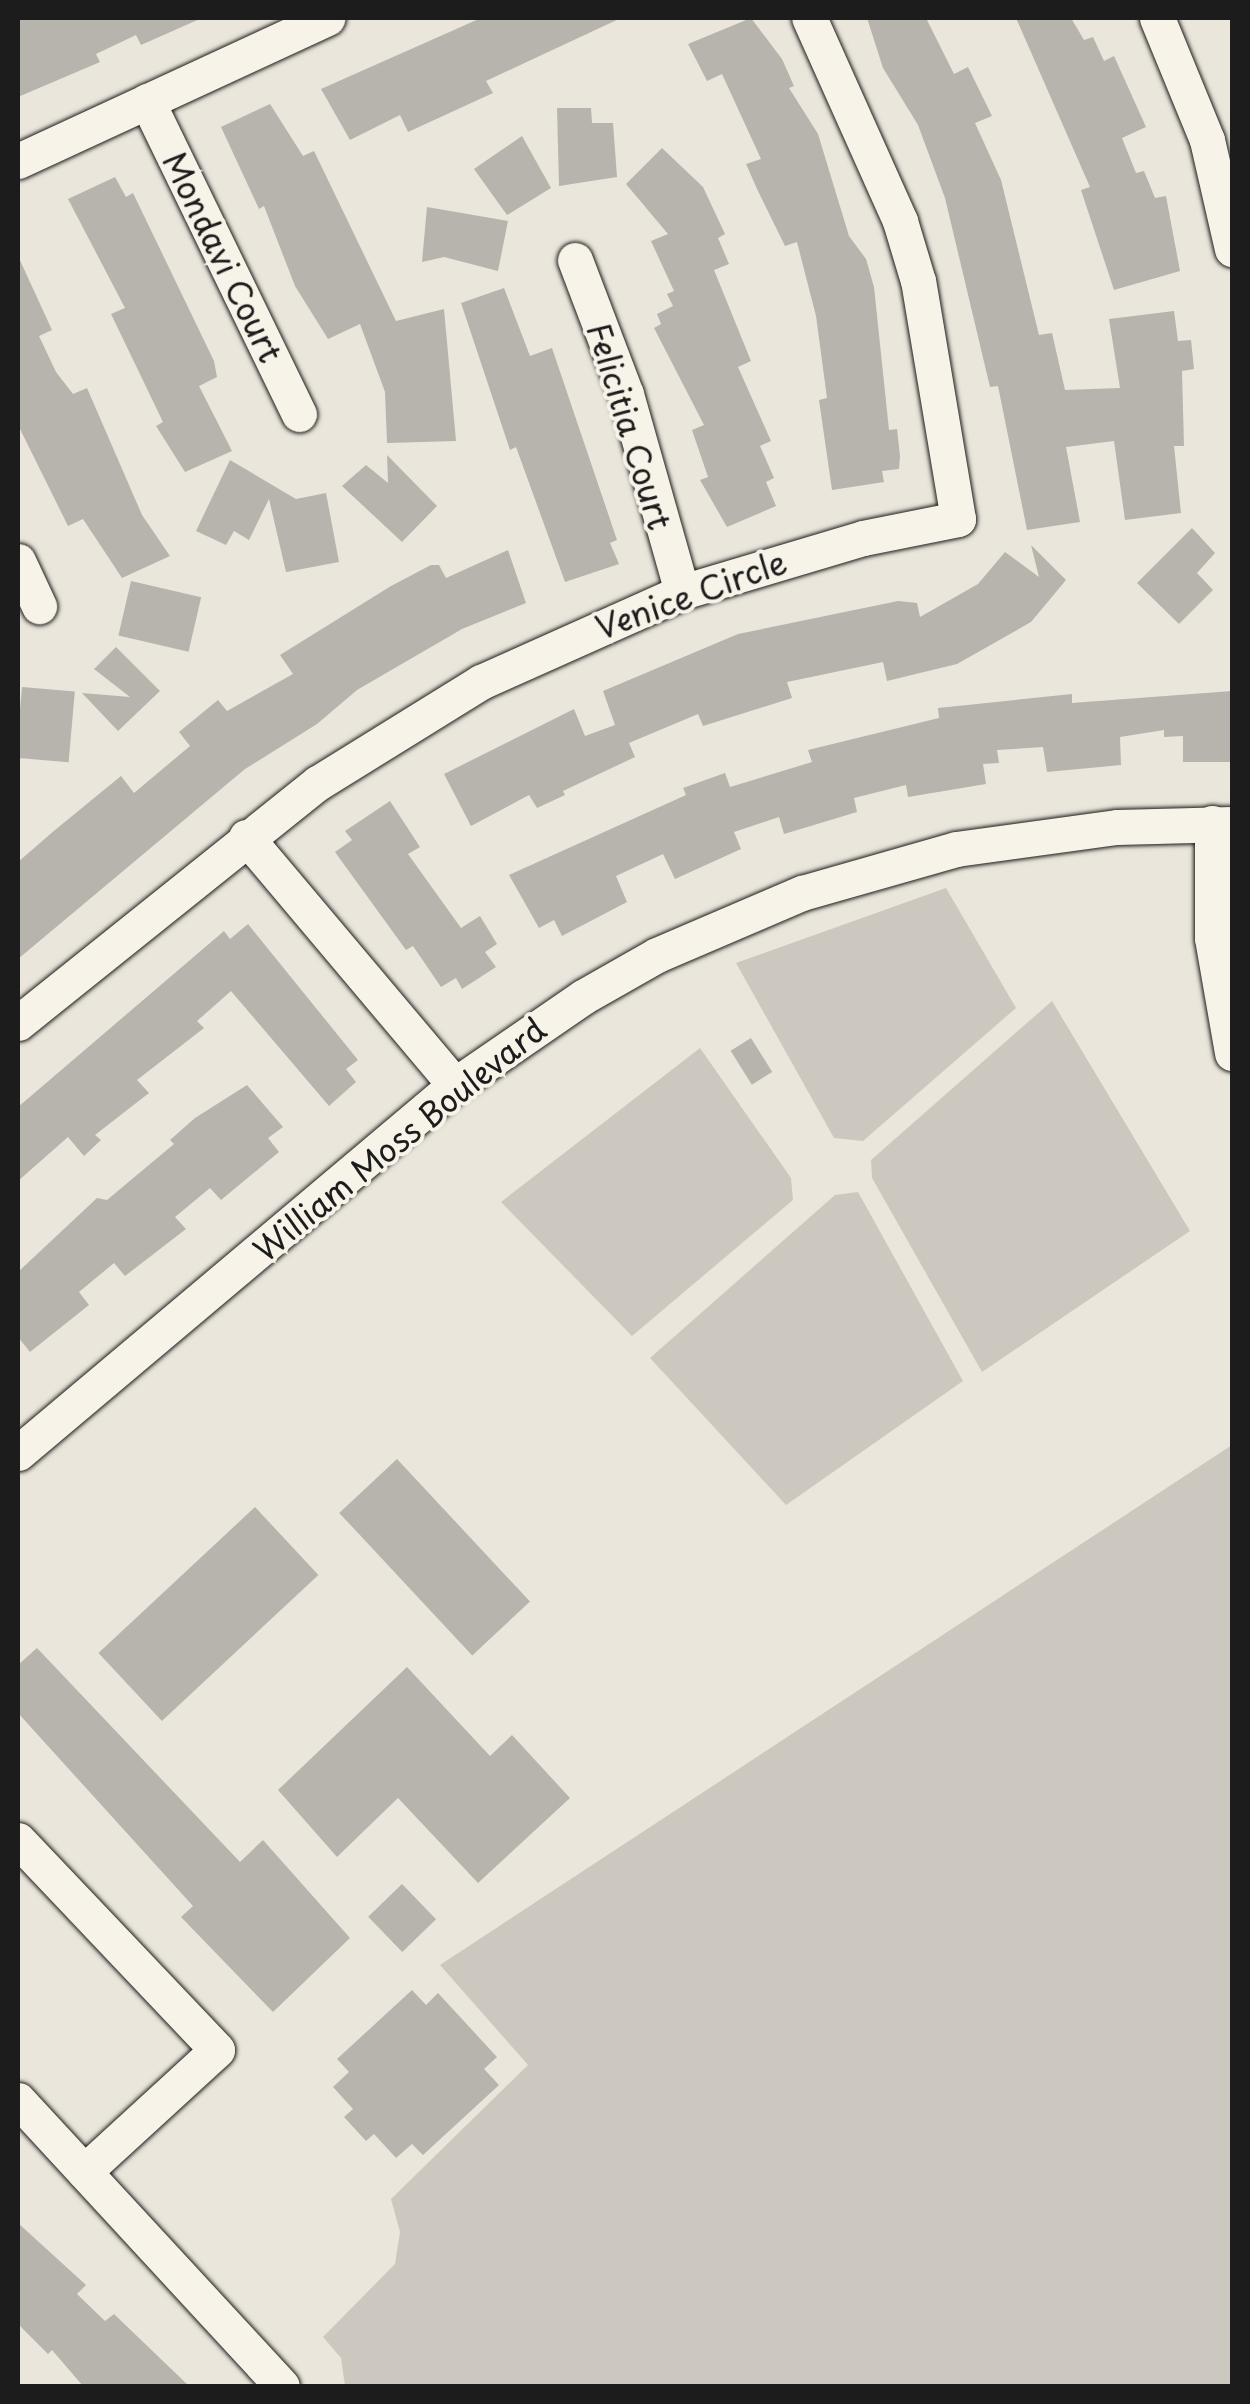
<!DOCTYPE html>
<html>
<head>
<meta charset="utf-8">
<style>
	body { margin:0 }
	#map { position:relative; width:1250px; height:2404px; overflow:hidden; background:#eae6dc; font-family:"Playpen Sans",sans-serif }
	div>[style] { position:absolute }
	.green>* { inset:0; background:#ccc8c0 }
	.building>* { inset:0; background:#b6b4ac; transform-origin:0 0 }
	.roads { filter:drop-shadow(0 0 2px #1c1c1c) drop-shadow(0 0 2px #1c1c1c) }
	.minor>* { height:35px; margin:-17.5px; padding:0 17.5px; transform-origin:17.5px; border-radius:17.5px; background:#f7f3e8 }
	span { translate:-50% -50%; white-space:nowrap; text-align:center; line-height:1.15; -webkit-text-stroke:8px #f7f3e8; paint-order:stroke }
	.street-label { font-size:32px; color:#1c1c1c }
	.frame { position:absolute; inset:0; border:20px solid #1c1c1c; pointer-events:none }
</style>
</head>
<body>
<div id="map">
	<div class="green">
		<div style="clip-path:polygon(946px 888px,1016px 1008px,863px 1141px,834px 1138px,736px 963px)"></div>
		<div style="clip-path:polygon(1052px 1001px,1190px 1231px,982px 1372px,872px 1178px,871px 1160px)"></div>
		<div style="clip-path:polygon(700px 1048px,791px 1178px,793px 1200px,632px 1336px,501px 1202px)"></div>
		<div style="clip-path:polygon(858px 1192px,963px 1381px,786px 1505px,650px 1358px,835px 1195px)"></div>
		<div style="clip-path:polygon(1232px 1445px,1232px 2386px,345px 2386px,341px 2358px,323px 2337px,395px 2264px,400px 2232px,391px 2199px,528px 2065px,440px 1965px)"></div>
	</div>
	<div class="building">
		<div style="clip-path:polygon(18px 18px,202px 18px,141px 45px,136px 35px,96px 54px,100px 62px,18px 97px)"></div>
		<div style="clip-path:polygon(481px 18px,621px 18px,486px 81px,493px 93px,408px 132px,400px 115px,350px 140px,321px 89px)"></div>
		<div style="clip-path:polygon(751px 18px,782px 59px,794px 86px,789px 88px,818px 134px,849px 236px,866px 259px,874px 287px,889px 430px,897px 429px,900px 456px,899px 469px,882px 471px,884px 482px,832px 490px,819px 400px,827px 398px,816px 316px,797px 242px,785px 246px,758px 191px,746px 164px,761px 159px,722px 74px,707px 81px,688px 44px)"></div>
		<div style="clip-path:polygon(867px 18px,926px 18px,954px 74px,968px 67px,992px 116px,975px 123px,1001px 180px,1039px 335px,1052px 333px,1065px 390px,1120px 388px,1109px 319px,1174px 311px,1178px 341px,1191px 340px,1194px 369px,1182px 371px,1184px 446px,1174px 446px,1181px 513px,1125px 520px,1114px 441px,1066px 447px,1080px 522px,1027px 530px,998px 386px,990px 387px,945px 198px,918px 125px,883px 68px)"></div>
		<div style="clip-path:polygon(1016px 18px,1071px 18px,1084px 40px,1093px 37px,1104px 61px,1114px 56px,1146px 127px,1122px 138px,1136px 173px,1144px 171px,1155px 198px,1166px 196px,1180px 271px,1114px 290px,1081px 190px,1090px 187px)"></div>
		<div style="clip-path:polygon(270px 104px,303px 156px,314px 151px,396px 321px,444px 309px,456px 441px,387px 443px,385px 392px,360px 324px,328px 339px,295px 286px,264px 206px,259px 209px,221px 127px)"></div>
		<div style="clip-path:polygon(557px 108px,591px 108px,592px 123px,613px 123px,617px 177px,559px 186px)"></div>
		<div style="clip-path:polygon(522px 136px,551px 188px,507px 215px,474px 169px)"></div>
		<div style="clip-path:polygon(662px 148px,703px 187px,725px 234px,718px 238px,729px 264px,714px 270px,751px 361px,738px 367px,771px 441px,760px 446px,774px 478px,766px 482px,776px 506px,727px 527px,700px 480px,708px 477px,692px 430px,704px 425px,654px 328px,661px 324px,657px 314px,673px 306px,667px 294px,674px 291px,651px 241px,668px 234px,626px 184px)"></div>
		<div style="clip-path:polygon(115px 177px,126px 197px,133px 193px,214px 361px,217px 377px,199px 386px,232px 451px,185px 472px,156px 426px,163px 422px,111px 314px,125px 308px,68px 199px)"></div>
		<div style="clip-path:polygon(427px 207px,508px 221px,498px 271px,444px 257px,422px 262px)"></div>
		<div style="clip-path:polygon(18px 256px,52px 330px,39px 336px,56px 372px,73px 394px,87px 388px,142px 515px,170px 556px,122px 578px,83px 519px,68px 526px,18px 425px)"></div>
		<div style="clip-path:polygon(504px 288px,530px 356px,552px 348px,617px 540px,610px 543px,619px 564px,565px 582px,516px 447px,510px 450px,461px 303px)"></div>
		<div style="clip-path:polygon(387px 455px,437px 506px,402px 542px,342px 486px,366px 465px,388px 483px)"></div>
		<div style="clip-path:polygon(230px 460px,296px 499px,326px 493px,339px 562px,286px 572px,269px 499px,249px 540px,234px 531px,226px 545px,196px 531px)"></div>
		<div style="clip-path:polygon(1192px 528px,1215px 553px,1197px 573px,1213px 590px,1179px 624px,1137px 583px)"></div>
		<div style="clip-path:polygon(1031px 545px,1066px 580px,1031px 622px,957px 664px,887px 681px,883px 662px,787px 682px,792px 698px,703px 726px,698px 714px,629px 743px,635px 757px,563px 791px,565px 795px,537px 808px,529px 795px,471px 826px,444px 774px,574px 709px,585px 736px,615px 725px,603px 691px,738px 634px,898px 601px,917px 603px,920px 617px,978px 584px,1005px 552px,1039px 577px)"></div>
		<div style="clip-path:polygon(508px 550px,526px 603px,462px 629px,357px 690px,317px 724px,245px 769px,18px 959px,18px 862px,55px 830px,121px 776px,134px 793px,190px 746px,179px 732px,218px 700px,227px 711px,293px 674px,280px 655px,391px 586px,431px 565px,439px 565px,446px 578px)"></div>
		<div style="left:131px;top:581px;width:72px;height:56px;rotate:13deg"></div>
		<div style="clip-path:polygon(116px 647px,160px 691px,118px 731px,82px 693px,130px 697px,94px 669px)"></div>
		<div style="left:22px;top:687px;width:53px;height:71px;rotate:5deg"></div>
		<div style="clip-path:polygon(1232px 691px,1232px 762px,1183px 762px,1183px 736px,1164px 737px,1164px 730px,1120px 737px,1121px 765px,1047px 772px,1043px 747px,997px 750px,999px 763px,983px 764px,986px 784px,908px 797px,906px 785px,854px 798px,857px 812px,784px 834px,779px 817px,734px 832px,741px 849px,675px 879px,663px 854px,616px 876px,627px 902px,562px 936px,554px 920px,539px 928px,509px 875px,686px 795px,683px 788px,725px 773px,730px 787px,812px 762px,808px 750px,939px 718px,938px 708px,1072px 694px,1072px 703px)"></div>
		<div style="clip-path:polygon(390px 801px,420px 847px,408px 854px,461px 928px,480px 916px,497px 944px,485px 952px,496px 967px,462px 989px,456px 978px,441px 987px,413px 946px,406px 950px,335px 852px,352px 840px,345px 831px)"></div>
		<div style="clip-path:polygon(248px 924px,358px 1060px,346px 1069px,356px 1082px,329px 1106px,231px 991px,197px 1021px,204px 1028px,137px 1080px,149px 1093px,95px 1135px,101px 1140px,84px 1156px,68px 1137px,18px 1181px,18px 1107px,224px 931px,230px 939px)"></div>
		<div style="left:751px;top:1038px;width:40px;height:24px;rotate:58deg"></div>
		<div style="clip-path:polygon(247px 1085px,283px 1127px,268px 1138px,279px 1152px,221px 1200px,210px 1188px,175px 1217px,186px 1229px,125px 1276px,114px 1263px,79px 1292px,89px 1305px,30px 1352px,18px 1337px,18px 1272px,97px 1198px,107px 1200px,174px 1144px,170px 1140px,195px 1118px)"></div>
		<div style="left:397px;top:1459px;width:195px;height:79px;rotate:47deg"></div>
		<div style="left:255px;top:1507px;width:93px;height:214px;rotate:47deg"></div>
		<div style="clip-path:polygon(37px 1648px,240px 1862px,263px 1840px,350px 1938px,273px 2012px,181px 1917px,193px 1906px,18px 1713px,18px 1665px)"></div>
		<div style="clip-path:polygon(407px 1667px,490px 1756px,512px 1735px,570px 1798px,478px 1883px,398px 1798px,337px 1857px,278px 1790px)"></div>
		<div style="left:402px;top:1884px;width:49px;height:47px;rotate:46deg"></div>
		<div style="clip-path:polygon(412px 1990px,426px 2005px,438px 1993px,497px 2057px,484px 2069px,499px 2085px,423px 2155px,412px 2144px,396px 2158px,374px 2134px,366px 2141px,344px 2117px,353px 2109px,333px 2087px,349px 2072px,337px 2059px)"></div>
		<div style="clip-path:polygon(18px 2223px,86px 2285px,77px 2294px,105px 2321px,114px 2314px,189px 2386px,83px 2386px,52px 2350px,48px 2354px,18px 2324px)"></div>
	</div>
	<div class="roads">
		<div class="minor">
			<div style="left:1157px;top:18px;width:132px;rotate:67.7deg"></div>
			<div style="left:1207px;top:140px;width:112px;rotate:77.1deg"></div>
			<div style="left:147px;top:101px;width:348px;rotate:64.1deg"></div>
			<div style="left:18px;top:161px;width:341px;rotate:-24.8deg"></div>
			<div style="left:575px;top:260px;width:143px;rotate:69.2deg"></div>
			<div style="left:626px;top:394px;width:206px;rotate:74.2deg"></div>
			<div style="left:18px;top:561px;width:50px;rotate:65deg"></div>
			<div style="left:1212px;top:823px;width:115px;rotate:90deg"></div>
			<div style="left:1212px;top:938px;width:117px;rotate:80.1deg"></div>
			<div style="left:246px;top:837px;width:324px;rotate:49.9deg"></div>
			<div style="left:18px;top:1023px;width:384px;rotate:-38.7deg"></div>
			<div style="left:318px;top:783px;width:192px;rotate:-31.8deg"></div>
			<div style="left:481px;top:682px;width:220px;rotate:-24.1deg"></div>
			<div style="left:682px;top:592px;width:189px;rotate:-16.6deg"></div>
			<div style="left:863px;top:538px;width:97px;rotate:-11.3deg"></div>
			<div style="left:958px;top:519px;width:241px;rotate:-99.5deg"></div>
			<div style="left:918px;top:281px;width:63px;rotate:-106.7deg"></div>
			<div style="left:900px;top:221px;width:222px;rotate:-114.1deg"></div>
			<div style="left:18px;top:1453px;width:571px;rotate:-40.1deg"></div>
			<div style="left:455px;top:1085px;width:155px;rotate:-34.5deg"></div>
			<div style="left:583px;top:997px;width:85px;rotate:-29.6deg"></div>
			<div style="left:657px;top:955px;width:158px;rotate:-23.2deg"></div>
			<div style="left:802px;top:893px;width:160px;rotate:-15.9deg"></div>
			<div style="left:956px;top:849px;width:162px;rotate:-7.8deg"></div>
			<div style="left:1117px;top:827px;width:115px;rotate:-1.5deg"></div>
			<div style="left:18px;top:1840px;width:289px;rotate:46.5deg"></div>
			<div style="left:217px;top:2050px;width:180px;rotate:137.5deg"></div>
			<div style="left:18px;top:2100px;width:389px;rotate:47.3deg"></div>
		</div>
	</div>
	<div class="street-label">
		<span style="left:223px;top:257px;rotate:64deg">Mondavi Court</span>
		<span style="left:630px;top:426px;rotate:73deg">Felicitia Court</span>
		<span style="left:691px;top:594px;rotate:-20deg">Venice Circle</span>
		<span style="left:399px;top:1139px;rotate:-39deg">William Moss Boulevard</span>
	</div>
	<div class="frame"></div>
</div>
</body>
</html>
